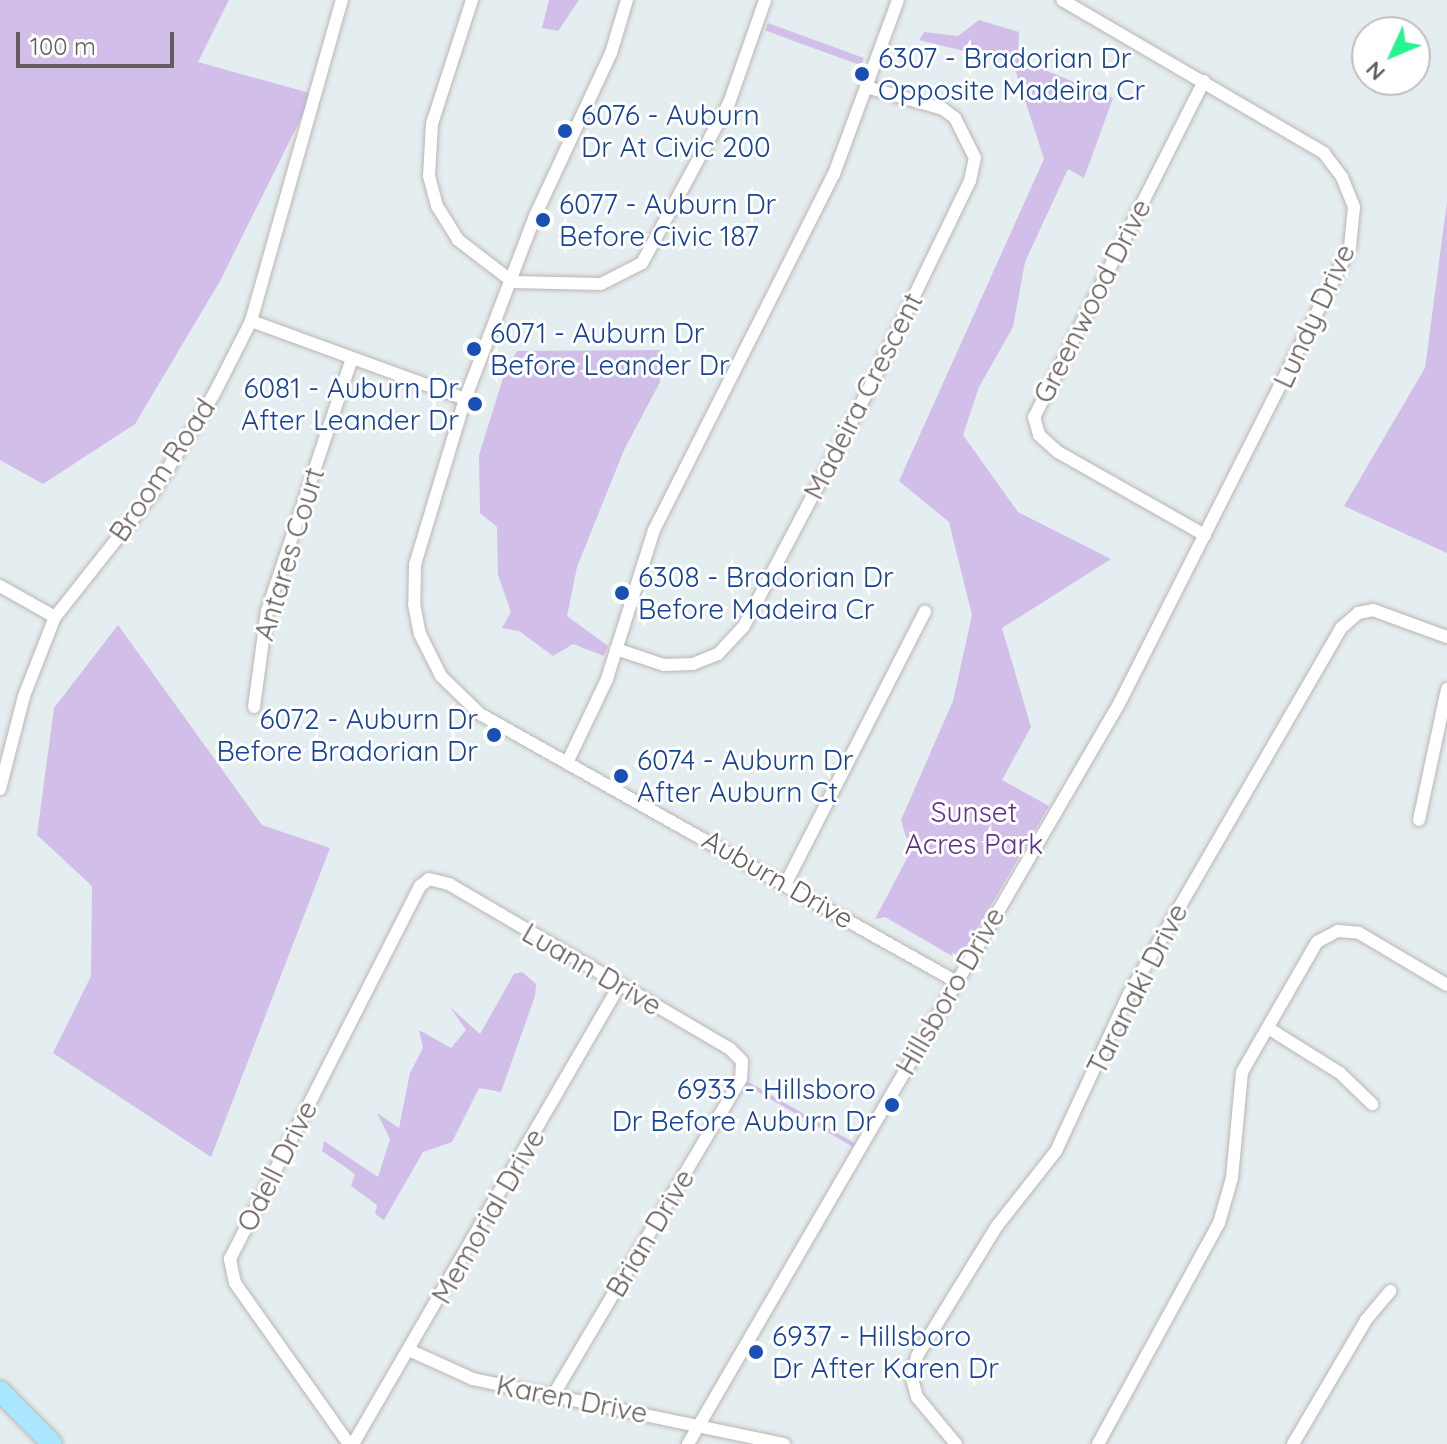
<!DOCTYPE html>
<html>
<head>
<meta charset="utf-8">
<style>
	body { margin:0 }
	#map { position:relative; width:1447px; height:1444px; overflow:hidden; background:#e4edef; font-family:Quicksand,sans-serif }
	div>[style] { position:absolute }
	.green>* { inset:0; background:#d1bfe9; transform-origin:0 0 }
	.roads { filter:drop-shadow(0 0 2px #bcb5b4) drop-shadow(0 0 2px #bcb5b4) }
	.minor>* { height:12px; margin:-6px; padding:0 6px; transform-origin:6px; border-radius:6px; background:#fff }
	.primary>* { height:20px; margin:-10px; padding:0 10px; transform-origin:10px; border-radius:10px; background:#a9e7ff }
	.dots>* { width:22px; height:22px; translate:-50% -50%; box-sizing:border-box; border:4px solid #fff; border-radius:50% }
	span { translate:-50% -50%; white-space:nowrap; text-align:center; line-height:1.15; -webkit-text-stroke:6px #fff; paint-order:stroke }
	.transit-label { font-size:28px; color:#164399 }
	.left { translate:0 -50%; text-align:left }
	.right { translate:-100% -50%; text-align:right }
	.street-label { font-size:28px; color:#655c5c }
	.park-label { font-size:28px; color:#5f318f }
	.north { position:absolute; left:1351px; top:16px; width:80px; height:80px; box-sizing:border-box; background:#fff; border:2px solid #c1bebe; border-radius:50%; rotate:226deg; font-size:22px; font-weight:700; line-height:32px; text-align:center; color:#655c5c }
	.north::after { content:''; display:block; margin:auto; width:28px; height:36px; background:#25f490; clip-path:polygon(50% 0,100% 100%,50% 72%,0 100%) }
	.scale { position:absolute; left:16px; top:32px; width:158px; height:36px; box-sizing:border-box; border:4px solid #655c5c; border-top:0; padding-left:10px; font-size:24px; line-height:28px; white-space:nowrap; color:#655c5c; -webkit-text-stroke:6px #fff; paint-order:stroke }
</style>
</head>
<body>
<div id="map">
	<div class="green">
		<div style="clip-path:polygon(0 0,229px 0,198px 62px,313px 94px,220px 281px,135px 424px,43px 484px,0 460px)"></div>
		<div style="clip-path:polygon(549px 0,579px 0,558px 31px,542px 28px)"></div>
		<div style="clip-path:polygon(979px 20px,1019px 32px,1018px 59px,1113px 98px,1084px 178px,1068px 169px,1025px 262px,1013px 327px,979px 387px,963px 435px,1018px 512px,1111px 559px,1002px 628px,1031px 727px,1002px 780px,1049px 806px,959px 960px,885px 917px,875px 919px,915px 843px,906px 837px,901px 820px,953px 701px,972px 615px,949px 522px,899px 481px,1044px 159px,1013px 63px,919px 40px,924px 32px,958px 36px)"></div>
		<div style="left:768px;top:23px;width:102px;height:8px;rotate:20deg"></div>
		<div style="clip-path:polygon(1447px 202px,1447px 553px,1344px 506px,1425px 368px)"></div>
		<div style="clip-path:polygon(661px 350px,660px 382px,624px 450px,577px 567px,567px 616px,608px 646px,604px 656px,573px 644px,553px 656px,519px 631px,502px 628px,511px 612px,498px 575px,497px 527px,480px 513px,479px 455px,505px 372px,517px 351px)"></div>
		<div style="clip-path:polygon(118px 625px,262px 825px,330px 848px,211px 1157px,53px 1053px,91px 976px,92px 886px,37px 835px,54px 708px)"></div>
		<div style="clip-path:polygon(522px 972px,536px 984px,535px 996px,501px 1092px,479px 1088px,452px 1142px,423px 1152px,384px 1220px,375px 1214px,377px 1205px,351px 1186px,355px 1174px,322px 1151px,324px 1141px,378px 1177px,390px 1139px,377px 1113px,399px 1128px,410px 1073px,423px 1048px,419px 1030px,451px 1048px,466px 1030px,450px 1007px,480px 1034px,514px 974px)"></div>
		<div style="left:747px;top:1081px;width:125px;height:4px;rotate:30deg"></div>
	</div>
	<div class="roads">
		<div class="minor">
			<div style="left:472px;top:0;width:130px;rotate:107.9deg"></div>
			<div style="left:432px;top:124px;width:52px;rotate:93.3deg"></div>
			<div style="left:429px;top:176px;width:31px;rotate:75deg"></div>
			<div style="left:437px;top:206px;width:40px;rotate:58deg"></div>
			<div style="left:458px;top:240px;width:69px;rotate:37.4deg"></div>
			<div style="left:627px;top:0;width:55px;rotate:106.8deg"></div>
			<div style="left:611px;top:53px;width:180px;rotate:115deg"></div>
			<div style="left:535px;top:216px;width:196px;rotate:110.9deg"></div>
			<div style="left:465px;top:399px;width:173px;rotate:106.8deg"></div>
			<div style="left:415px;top:565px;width:39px;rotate:91deg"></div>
			<div style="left:414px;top:604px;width:31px;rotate:79deg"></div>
			<div style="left:420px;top:634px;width:47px;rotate:63.4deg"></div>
			<div style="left:441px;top:676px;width:54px;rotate:44.3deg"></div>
			<div style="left:480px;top:714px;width:545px;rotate:29.34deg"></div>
			<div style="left:1204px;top:81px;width:377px;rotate:116.8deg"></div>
			<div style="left:1034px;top:417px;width:19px;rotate:74deg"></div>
			<div style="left:1039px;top:435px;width:25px;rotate:42deg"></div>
			<div style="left:1058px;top:452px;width:169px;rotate:29.5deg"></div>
			<div style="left:513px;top:282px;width:88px;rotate:1.3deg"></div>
			<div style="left:601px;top:284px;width:46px;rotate:-27.1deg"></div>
			<div style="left:642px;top:263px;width:182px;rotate:-61.5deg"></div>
			<div style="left:729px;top:103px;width:109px;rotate:-70.7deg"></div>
			<div style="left:251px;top:321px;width:228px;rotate:20deg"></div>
			<div style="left:0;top:586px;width:63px;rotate:29.4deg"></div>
			<div style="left:616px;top:649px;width:51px;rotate:18.4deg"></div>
			<div style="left:664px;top:665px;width:29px;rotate:-2deg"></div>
			<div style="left:693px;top:664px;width:27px;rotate:-22deg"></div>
			<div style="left:718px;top:654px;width:38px;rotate:-47deg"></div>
			<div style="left:744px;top:626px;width:261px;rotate:-62.2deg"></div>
			<div style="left:866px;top:395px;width:238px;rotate:-64.1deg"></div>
			<div style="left:970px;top:181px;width:24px;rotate:-78deg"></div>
			<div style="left:975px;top:158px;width:45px;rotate:-116.6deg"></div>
			<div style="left:955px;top:118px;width:15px;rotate:-143deg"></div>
			<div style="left:943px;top:109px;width:80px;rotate:-164.1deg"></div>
			<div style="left:254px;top:707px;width:97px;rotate:-82.3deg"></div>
			<div style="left:267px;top:611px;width:266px;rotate:-71.4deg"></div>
			<div style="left:567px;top:763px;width:93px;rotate:-64.5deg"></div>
			<div style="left:607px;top:679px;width:156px;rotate:-72.5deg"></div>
			<div style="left:654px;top:530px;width:399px;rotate:-63.2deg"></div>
			<div style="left:834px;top:174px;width:185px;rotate:-69.8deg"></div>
			<div style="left:0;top:789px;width:96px;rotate:-75.5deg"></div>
			<div style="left:24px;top:696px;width:85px;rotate:-68.6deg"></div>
			<div style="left:55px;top:617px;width:154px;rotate:-51.6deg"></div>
			<div style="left:151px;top:496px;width:120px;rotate:-58.3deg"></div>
			<div style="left:214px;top:394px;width:82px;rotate:-63.1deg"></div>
			<div style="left:251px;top:321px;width:334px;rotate:-74.2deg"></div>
			<div style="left:1419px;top:820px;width:134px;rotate:-77.9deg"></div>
			<div style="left:786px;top:883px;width:305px;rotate:-62.9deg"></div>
			<div style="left:1268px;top:1028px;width:85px;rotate:32deg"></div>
			<div style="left:1340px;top:1073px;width:45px;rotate:44.1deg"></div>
			<div style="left:411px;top:1351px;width:68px;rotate:24.3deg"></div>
			<div style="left:473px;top:1379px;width:318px;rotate:11.8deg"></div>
			<div style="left:349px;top:1444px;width:197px;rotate:-125.3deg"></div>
			<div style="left:235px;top:1283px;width:25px;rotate:-102deg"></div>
			<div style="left:230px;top:1259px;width:419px;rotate:-63deg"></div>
			<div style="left:420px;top:886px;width:11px;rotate:-38deg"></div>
			<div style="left:429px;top:879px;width:21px;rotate:14deg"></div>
			<div style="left:449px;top:884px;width:326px;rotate:30.4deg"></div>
			<div style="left:730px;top:1049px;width:17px;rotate:45deg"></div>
			<div style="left:742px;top:1061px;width:18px;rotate:93deg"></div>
			<div style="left:741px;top:1079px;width:366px;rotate:120.7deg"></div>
			<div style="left:353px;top:1444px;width:530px;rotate:-59.85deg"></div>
			<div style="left:688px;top:1444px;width:859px;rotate:-59.79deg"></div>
			<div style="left:1120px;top:702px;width:510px;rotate:-63.18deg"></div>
			<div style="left:1350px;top:247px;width:40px;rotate:-84.3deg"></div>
			<div style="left:1354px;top:207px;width:32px;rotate:-112deg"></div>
			<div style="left:1342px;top:177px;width:30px;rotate:-127deg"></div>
			<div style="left:1324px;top:153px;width:303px;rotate:-149.7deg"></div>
			<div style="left:956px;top:1444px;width:61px;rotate:-129.7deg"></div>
			<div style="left:917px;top:1397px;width:20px;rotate:-105deg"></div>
			<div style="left:912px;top:1378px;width:23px;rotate:-77deg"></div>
			<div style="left:917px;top:1356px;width:153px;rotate:-58.4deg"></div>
			<div style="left:997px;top:1226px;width:95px;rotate:-51.8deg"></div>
			<div style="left:1056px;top:1151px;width:173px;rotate:-65.1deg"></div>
			<div style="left:1129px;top:994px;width:423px;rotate:-59.9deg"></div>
			<div style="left:1341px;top:628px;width:23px;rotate:-41deg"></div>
			<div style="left:1358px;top:613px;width:15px;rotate:-11deg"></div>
			<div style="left:1373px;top:610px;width:79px;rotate:20deg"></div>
			<div style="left:1098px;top:1444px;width:252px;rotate:-61.3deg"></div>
			<div style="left:1219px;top:1223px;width:47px;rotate:-73.9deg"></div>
			<div style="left:1232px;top:1178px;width:106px;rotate:-84.6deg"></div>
			<div style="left:1242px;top:1072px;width:150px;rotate:-60deg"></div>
			<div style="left:1317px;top:942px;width:24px;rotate:-28deg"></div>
			<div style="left:1338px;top:931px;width:21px;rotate:5deg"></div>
			<div style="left:1359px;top:933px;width:102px;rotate:30.6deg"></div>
			<div style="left:1293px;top:1444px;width:144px;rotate:-59.5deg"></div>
			<div style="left:1366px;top:1320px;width:38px;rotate:-50deg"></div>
		</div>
		<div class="primary">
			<div style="left:0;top:1391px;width:74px;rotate:45.5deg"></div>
		</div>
	</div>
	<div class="dots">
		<div style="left:862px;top:74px;background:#1a4fb4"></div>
		<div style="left:565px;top:131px;background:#1a4fb4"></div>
		<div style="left:543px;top:220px;background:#1a4fb4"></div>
		<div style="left:474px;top:349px;background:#1a4fb4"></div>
		<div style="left:475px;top:404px;background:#1a4fb4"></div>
		<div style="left:622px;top:593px;background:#1a4fb4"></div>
		<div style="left:494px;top:735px;background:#1a4fb4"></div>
		<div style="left:621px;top:776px;background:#1a4fb4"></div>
		<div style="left:892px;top:1105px;background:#1a4fb4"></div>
		<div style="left:756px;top:1352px;background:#1a4fb4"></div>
	</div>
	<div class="transit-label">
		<span class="left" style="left:878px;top:74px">6307 - Bradorian Dr<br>Opposite Madeira Cr</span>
		<span class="left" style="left:581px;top:131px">6076 - Auburn<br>Dr At Civic 200</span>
		<span class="left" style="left:559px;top:220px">6077 - Auburn Dr<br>Before Civic 187</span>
		<span class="left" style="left:490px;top:349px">6071 - Auburn Dr<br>Before Leander Dr</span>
		<span class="right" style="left:459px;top:404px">6081 - Auburn Dr<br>After Leander Dr</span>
		<span class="left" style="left:638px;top:593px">6308 - Bradorian Dr<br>Before Madeira Cr</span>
		<span class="right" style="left:478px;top:735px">6072 - Auburn Dr<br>Before Bradorian Dr</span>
		<span class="left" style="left:637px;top:776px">6074 - Auburn Dr<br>After Auburn Ct</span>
		<span class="right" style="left:876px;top:1105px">6933 - Hillsboro<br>Dr Before Auburn Dr</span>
		<span class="left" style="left:772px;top:1352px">6937 - Hillsboro<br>Dr After Karen Dr</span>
	</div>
	<div class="street-label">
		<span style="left:1092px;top:301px;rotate:-63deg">Greenwood Drive</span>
		<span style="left:1314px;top:316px;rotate:-65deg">Lundy Drive</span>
		<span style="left:863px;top:396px;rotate:-63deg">Madeira Crescent</span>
		<span style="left:162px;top:470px;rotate:-56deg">Broom Road</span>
		<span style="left:289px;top:554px;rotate:-73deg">Antares Court</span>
		<span style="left:778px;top:879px;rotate:30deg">Auburn Drive</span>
		<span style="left:592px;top:969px;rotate:30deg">Luann Drive</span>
		<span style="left:1137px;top:989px;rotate:-63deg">Taranaki Drive</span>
		<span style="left:950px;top:991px;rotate:-60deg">Hillsboro Drive</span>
		<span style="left:277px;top:1166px;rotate:-63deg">Odell Drive</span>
		<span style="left:488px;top:1216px;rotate:-60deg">Memorial Drive</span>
		<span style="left:650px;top:1233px;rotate:-59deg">Brian Drive</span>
		<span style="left:572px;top:1399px;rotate:11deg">Karen Drive</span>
	</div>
	<div class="park-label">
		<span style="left:974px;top:828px">Sunset<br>Acres Park</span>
	</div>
	<div class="north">N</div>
	<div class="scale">100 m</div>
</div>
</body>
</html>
